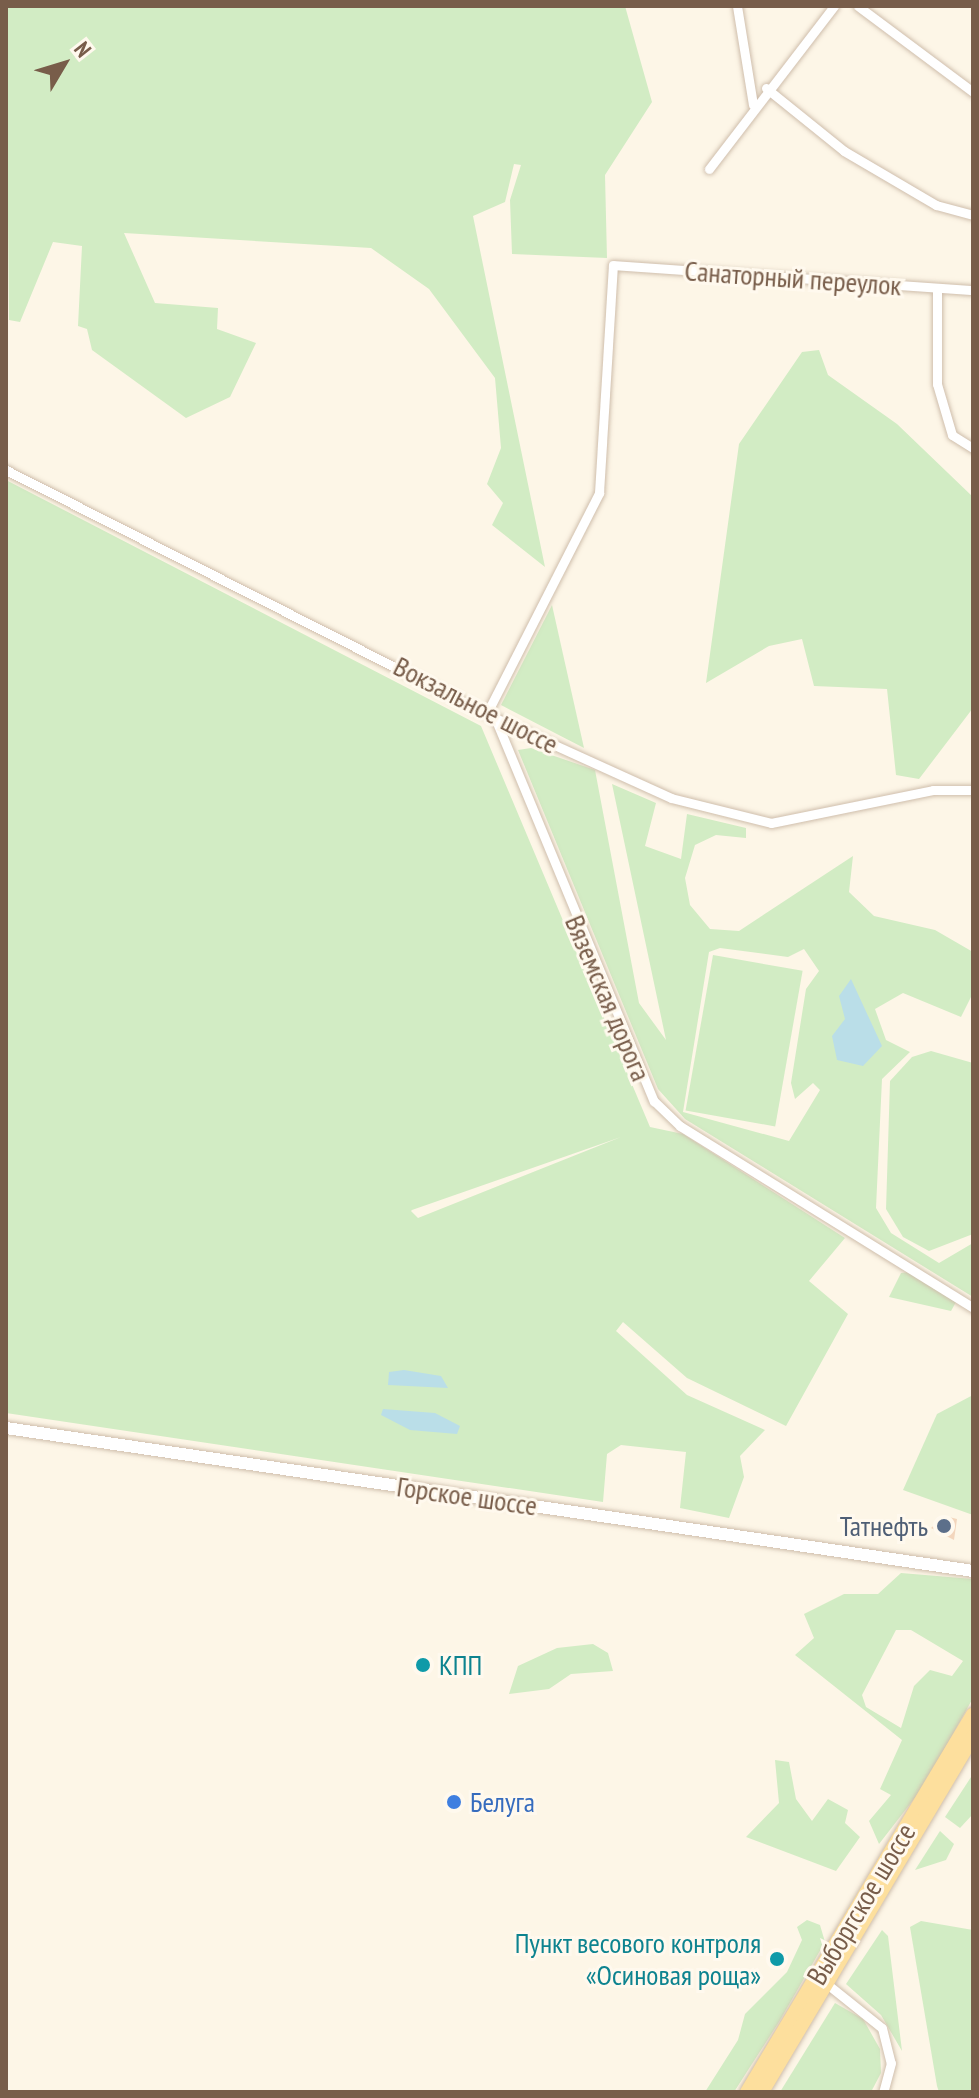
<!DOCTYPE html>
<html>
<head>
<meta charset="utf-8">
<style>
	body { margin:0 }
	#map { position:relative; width:979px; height:2098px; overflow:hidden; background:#fdf6e7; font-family:"PT Sans Narrow",sans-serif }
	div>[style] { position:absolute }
	.green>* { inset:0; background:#d2ecc4; transform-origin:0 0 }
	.water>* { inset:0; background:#badee8 }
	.building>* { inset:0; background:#f3d6bd }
	.roads { filter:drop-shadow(0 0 2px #cfbeac) drop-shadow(0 0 2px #cfbeac) }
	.minor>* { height:9px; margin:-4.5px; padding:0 4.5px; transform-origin:4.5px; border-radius:4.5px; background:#fff }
	.secondary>* { height:12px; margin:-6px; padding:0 6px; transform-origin:6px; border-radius:6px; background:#fff }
	.primary>* { height:14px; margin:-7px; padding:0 7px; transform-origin:7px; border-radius:7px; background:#fddf9d }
	.dots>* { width:22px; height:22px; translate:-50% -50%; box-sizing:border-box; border:4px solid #fff9ee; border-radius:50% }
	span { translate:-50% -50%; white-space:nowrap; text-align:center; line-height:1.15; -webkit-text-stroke:6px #fff9ee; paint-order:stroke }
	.street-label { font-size:28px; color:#785d4a }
	.service-label { font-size:28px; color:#4e5e75 }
	.right { translate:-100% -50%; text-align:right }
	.culture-label { font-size:28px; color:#0d838f }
	.left { translate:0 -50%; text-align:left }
	.shop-label { font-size:28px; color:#366cbe }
	.frame { position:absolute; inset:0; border:8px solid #785d4a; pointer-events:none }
	.north { position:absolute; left:24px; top:24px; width:80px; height:80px; -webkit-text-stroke:6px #fff9ee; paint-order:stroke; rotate:52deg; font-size:22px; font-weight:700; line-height:32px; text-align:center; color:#785d4a }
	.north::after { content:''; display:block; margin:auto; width:28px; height:36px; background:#785d4a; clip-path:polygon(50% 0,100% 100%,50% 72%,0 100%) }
</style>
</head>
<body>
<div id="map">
	<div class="green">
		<div style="clip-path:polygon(6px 6px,625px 6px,652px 102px,605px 175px,607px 258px,512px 254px,510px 200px,521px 165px,514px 164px,505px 202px,473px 216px,545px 567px,492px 525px,503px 503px,487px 484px,501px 448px,495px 378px,429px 289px,371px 248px,124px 233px,155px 303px,218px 308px,217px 329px,256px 343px,230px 397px,186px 418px,92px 350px,87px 329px,78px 326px,82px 246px,53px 242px,20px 322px,9px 320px)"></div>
		<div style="clip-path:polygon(819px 350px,828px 375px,897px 424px,973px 497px,973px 708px,919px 779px,896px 775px,887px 689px,814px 686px,802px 639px,769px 646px,706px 683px,739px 444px,802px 352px)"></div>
		<div style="clip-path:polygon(evenodd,6px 480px,481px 726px,650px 1127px,683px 1134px,845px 1238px,809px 1281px,848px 1314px,786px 1426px,687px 1378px,623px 1322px,616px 1331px,687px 1395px,765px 1430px,740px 1456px,744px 1477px,729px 1518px,680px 1508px,686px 1452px,621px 1445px,607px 1454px,603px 1502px,6px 1413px,6px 480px,621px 1137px,418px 1218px,411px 1211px,412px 1210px,621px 1137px)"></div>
		<div style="clip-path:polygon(552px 605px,584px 748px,501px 705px)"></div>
		<div style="clip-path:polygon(evenodd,531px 748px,595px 770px,639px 1003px,666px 1040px,612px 784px,656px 803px,645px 846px,681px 859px,687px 814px,746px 828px,746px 838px,716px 835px,695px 845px,685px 878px,690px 905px,710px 929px,739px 931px,853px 856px,849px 892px,874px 916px,935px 930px,973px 952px,973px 993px,961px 1017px,903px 993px,875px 1009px,886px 1040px,910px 1052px,882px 1079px,876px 1208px,891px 1233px,939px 1263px,973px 1243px,973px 1297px,685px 1119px,658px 1089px,518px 750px,531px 748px,720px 948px,788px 957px,804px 949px,819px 971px,806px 989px,791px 1083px,795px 1099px,813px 1083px,820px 1090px,789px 1141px,683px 1112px,709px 952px,720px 948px)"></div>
		<div style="left:713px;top:955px;width:91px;height:158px;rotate:10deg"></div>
		<div style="clip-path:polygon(931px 1051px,973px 1063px,973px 1234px,929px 1251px,903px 1237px,886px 1209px,890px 1081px,912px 1057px)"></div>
		<div style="clip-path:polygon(909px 1272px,956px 1302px,951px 1311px,889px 1297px,901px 1273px)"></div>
		<div style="clip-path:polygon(973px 1395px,973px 1515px,903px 1490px,937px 1414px)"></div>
		<div style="clip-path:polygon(evenodd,901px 1573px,973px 1579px,973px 1698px,924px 1786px,879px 1844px,869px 1821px,891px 1795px,880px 1789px,902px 1740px,795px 1655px,814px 1638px,804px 1614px,844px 1594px,878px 1594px,901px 1573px,896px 1630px,911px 1630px,963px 1661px,952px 1676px,930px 1670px,914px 1686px,901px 1728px,866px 1707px,862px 1695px,896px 1630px)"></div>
		<div style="clip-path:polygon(593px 1644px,608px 1653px,613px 1671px,571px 1674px,549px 1689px,509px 1694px,518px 1666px,557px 1648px)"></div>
		<div style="clip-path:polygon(775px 1760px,789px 1762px,796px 1799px,812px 1821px,828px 1799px,848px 1810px,845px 1823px,860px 1837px,836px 1871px,746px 1837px,779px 1803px)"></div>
		<div style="clip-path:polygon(973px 1774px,973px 1814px,960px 1828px,945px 1817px)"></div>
		<div style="clip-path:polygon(940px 1831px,954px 1844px,946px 1860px,915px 1870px)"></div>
		<div style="clip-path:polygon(807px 1920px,820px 1925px,825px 1942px,779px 2022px,734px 2092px,705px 2092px,738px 2040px,745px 2014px,787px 1972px,802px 1940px,797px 1927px)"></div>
		<div style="clip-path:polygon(921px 1921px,973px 1930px,973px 2092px,939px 2092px,937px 2086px,910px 1927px)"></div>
		<div style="clip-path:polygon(882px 1930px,888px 1936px,902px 2051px,881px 2015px,846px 1984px)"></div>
		<div style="clip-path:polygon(835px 2003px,863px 2019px,880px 2049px,881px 2073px,871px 2092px,780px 2092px)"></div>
	</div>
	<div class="water">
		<div style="clip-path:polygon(851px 979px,882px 1046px,863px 1066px,837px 1060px,832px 1036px,845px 1019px,839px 996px)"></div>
		<div style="clip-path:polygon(404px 1370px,441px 1376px,448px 1388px,388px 1385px,389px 1372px)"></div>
		<div style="clip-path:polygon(383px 1409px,435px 1413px,460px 1426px,457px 1434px,410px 1430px,381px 1415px)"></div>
	</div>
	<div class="building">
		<div style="clip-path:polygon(945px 1516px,957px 1519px,954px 1540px,931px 1528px)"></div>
	</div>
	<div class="roads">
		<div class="minor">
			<div style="left:737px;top:6px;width:100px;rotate:80.8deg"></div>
			<div style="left:858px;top:6px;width:144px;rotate:36.8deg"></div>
			<div style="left:766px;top:88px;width:100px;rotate:38.9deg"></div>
			<div style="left:844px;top:151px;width:107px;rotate:30.4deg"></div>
			<div style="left:936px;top:205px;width:38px;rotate:15deg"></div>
			<div style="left:709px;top:169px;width:205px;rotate:-52.5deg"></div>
			<div style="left:937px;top:288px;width:96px;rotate:90deg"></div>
			<div style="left:937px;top:384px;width:53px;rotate:73.6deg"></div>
			<div style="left:952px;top:435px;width:25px;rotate:32deg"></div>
			<div style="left:6px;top:470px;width:548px;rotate:26.89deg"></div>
			<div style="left:495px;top:718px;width:193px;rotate:24.4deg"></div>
			<div style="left:671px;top:798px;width:103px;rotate:14deg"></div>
			<div style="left:771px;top:823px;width:165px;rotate:-11.5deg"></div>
			<div style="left:933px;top:790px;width:40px"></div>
			<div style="left:487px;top:713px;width:247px;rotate:-63deg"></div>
			<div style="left:599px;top:493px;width:228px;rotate:-86.5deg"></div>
			<div style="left:613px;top:265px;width:361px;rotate:4deg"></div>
			<div style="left:495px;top:718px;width:415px;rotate:67.5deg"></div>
			<div style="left:654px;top:1101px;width:36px;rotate:44deg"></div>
			<div style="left:680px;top:1126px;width:345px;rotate:31.8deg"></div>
			<div style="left:827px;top:1984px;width:70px;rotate:38.7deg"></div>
			<div style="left:882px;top:2028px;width:36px;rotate:76deg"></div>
			<div style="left:891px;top:2063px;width:30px;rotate:105deg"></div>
		</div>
		<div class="secondary">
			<div style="left:6px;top:1428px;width:978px;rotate:8.41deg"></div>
		</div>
		<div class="primary">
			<div style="left:747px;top:2092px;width:440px;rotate:-59.1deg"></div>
			<div style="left:762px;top:2092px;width:413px;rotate:-59.3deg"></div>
		</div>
	</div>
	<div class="dots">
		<div style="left:944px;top:1526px;background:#5c6f8a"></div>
		<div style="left:423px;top:1665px;background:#0f9aa8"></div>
		<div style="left:454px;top:1802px;background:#3f7fe0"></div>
		<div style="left:777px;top:1959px;background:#0f9aa8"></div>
	</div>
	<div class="street-label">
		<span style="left:793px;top:278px;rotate:4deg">Санаторный переулок</span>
		<span style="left:476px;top:705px;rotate:27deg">Вокзальное шоссе</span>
		<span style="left:608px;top:998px;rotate:67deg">Вяземская дорога</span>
		<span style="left:467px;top:1496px;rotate:8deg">Горское шоссе</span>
		<span style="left:861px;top:1904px;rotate:-59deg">Выборгское шоссе</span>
	</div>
	<div class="service-label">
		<span class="right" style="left:928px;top:1526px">Татнефть</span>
	</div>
	<div class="culture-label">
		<span class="left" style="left:439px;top:1665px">КПП</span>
		<span class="right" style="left:761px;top:1959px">Пункт весового контроля<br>«Осиновая роща»</span>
	</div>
	<div class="shop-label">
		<span class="left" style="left:470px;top:1802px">Белуга</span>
	</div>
	<div class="frame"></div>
	<div class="north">N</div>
</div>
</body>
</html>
